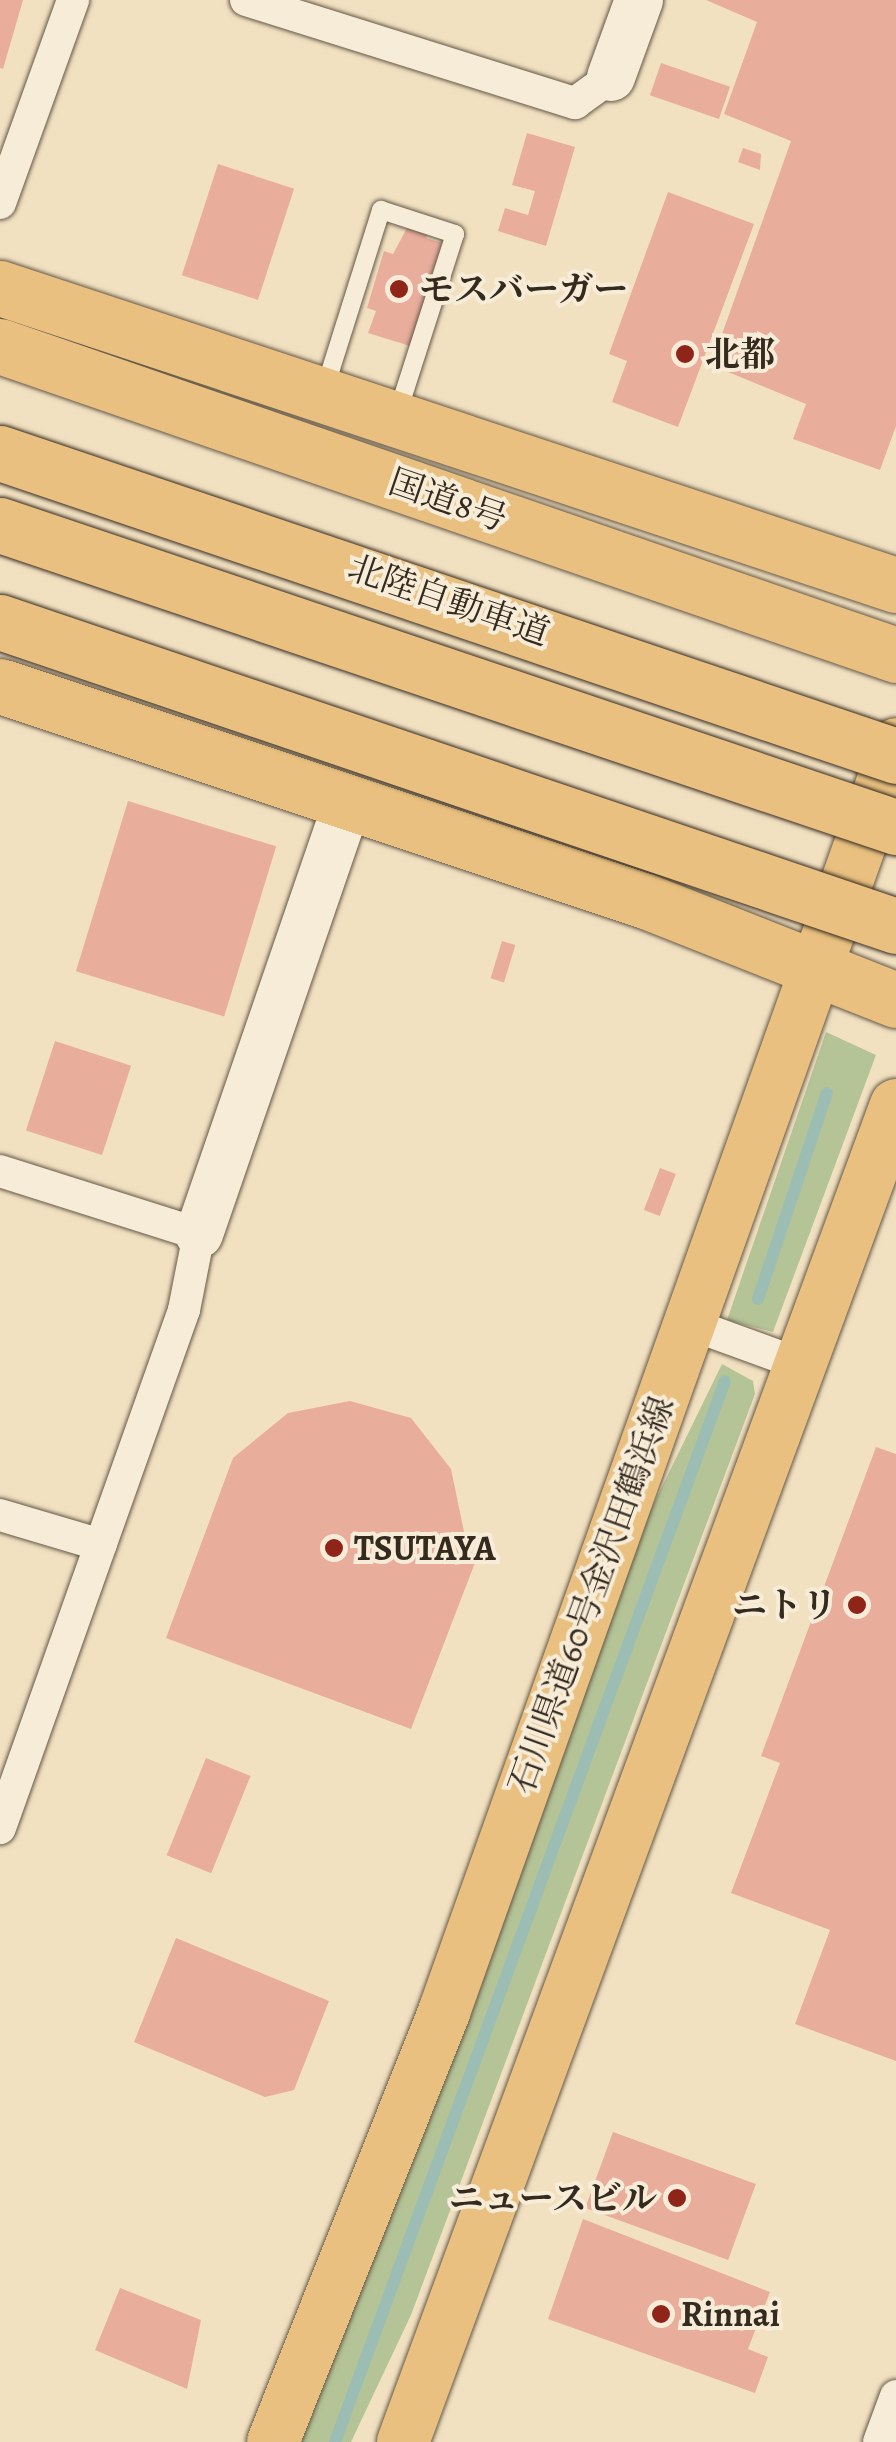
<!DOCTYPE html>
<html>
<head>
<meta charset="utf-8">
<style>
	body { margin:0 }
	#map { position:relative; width:896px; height:2442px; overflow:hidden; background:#f2e1c1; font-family:Alegreya,"Noto Serif JP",serif }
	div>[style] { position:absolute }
	.green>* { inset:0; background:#b4c497 }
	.stream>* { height:12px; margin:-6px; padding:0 6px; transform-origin:6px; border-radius:6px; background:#9bbdb4 }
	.building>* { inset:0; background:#e9ad9c; transform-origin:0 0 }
	.roads { filter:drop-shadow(0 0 2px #645847) drop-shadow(0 0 2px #645847) }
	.lane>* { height:18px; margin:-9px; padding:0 9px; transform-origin:9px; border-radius:9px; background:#f7ecd7 }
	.street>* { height:32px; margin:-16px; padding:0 16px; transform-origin:16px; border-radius:16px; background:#f7ecd7 }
	.secondary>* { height:48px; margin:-24px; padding:0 24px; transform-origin:24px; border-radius:24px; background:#f7ecd7 }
	.primary>* { height:52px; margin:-26px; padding:0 26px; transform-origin:26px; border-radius:26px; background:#e9c080 }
	.highway>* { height:55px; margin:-27.5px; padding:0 27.5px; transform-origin:27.5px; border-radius:27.5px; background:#e9c080 }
	.bridges { filter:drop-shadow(0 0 2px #352a1e) drop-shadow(0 0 2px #352a1e) }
	.highway-bridge>* { height:55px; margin:-27.5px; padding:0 27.5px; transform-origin:27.5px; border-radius:27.5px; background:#e9c080 }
	.dots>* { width:28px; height:28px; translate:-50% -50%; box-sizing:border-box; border:5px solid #f7ecd7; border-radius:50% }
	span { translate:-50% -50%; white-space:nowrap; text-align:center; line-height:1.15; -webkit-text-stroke:8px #f7ecd7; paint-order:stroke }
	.poi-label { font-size:35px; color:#352a1e; font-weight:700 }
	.left { translate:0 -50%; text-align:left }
	.right { translate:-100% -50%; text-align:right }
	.street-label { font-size:35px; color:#352a1e }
</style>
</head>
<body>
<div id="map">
	<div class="green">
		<div style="clip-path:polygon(826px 1032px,876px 1055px,773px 1332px,727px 1320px)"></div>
		<div style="clip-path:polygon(722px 1364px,753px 1381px,755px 1394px,411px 2315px,351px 2442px,301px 2442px,616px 1581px)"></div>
	</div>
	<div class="stream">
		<div style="left:758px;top:1299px;width:217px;rotate:-71.5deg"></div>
		<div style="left:335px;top:2442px;width:1130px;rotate:-69.82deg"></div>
	</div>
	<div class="building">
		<div style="clip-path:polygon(0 0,23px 0,3px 69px,0 68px)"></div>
		<div style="clip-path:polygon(706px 0,896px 0,896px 426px,880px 470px,793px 439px,806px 404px,711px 365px,791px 141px,724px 114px,757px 22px)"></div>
		<div style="left:661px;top:63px;width:73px;height:34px;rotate:19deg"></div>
		<div style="clip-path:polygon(527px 133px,575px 147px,546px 246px,498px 231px,505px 208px,528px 215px,535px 191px,512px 185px)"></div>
		<div style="clip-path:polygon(743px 148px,761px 154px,760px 170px,738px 162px)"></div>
		<div style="left:218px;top:164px;width:80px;height:117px;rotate:18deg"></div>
		<div style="clip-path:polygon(668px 192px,754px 224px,678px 427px,612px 402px,627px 361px,609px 354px)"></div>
		<div style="clip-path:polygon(414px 215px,432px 220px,426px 238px,442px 243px,424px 301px,439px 306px,434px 323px,419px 318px,410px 346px,368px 333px,376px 311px,367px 308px,384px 251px,393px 254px)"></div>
		<div style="left:128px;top:801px;width:155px;height:178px;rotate:17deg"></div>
		<div style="left:502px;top:941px;width:14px;height:39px;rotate:17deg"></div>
		<div style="left:55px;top:1041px;width:80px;height:94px;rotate:18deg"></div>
		<div style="left:660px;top:1168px;width:17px;height:45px;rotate:21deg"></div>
		<div style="clip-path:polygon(350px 1401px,411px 1418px,451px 1469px,468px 1551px,478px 1555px,411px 1729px,166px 1638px,233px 1458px,288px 1413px)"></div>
		<div style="clip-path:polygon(876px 1447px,896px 1454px,896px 2061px,795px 2024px,830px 1930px,731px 1893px,780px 1763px,761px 1756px)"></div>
		<div style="left:206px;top:1758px;width:48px;height:105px;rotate:22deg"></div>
		<div style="clip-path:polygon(176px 1938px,329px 2001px,294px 2090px,265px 2097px,134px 2042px)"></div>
		<div style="left:613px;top:2132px;width:152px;height:81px;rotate:20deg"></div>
		<div style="clip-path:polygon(583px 2219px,770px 2292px,748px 2349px,768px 2357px,755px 2393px,548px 2319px)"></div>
		<div style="clip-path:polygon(120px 2288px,201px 2320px,187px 2389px,95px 2350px)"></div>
	</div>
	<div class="roads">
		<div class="lane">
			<div style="left:324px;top:391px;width:190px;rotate:-72.5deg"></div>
			<div style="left:381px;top:210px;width:78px;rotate:18deg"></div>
			<div style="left:455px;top:234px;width:187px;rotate:107.8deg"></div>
		</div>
		<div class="street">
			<div style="left:246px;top:0;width:345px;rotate:17.4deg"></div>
			<div style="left:575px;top:103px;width:44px;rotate:-35.8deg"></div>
			<div style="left:0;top:203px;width:216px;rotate:-70.2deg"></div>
			<div style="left:0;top:1171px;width:209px;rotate:17.6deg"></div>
			<div style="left:199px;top:1234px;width:77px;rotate:101.2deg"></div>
			<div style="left:184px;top:1310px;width:550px;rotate:109.56deg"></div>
			<div style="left:690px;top:1324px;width:117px;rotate:20deg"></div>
			<div style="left:0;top:1515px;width:105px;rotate:16.5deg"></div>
			<div style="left:879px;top:2442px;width:49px;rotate:-69.7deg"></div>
		</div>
		<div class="secondary">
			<div style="left:611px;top:77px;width:82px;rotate:-70deg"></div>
			<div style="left:199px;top:1234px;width:454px;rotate:-71deg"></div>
		</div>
		<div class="primary">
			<div style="left:273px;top:2442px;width:463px;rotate:-68.3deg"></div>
			<div style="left:444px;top:2012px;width:1346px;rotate:-70.38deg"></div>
			<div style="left:403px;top:2442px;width:1425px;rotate:-69.76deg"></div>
		</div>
		<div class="highway">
			<div style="left:0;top:288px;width:944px;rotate:18.34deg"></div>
			<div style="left:0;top:346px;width:948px;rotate:19.03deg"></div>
			<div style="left:0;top:686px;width:681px;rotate:18.41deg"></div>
			<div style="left:646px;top:901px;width:269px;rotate:21.6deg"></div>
		</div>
	</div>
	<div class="bridges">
		<div class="highway-bridge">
			<div style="left:0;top:453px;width:946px;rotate:18.68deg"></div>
			<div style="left:0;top:525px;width:946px;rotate:18.63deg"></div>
			<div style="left:0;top:622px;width:946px;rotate:18.74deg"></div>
		</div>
	</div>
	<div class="dots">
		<div style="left:399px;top:289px;background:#8f2418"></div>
		<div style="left:685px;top:354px;background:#8f2418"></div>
		<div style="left:334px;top:1548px;background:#8f2418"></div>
		<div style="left:857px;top:1605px;background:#8f2418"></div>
		<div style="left:677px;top:2198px;background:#8f2418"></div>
		<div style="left:661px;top:2314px;background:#8f2418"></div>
	</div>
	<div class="poi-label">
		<span class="left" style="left:419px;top:289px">モスバーガー</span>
		<span class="left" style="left:705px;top:354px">北都</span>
		<span class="left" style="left:354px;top:1548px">TSUTAYA</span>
		<span class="right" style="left:837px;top:1605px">ニトリ</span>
		<span class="right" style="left:657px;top:2198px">ニュースビル</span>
		<span class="left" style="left:681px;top:2314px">Rinnai</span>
	</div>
	<div class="street-label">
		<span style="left:448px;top:500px;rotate:19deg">国道8号</span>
		<span style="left:449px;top:600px;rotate:19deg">北陸自動車道</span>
		<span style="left:591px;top:1595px;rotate:-70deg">石川県道60号金沢田鶴浜線</span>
	</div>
</div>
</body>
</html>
